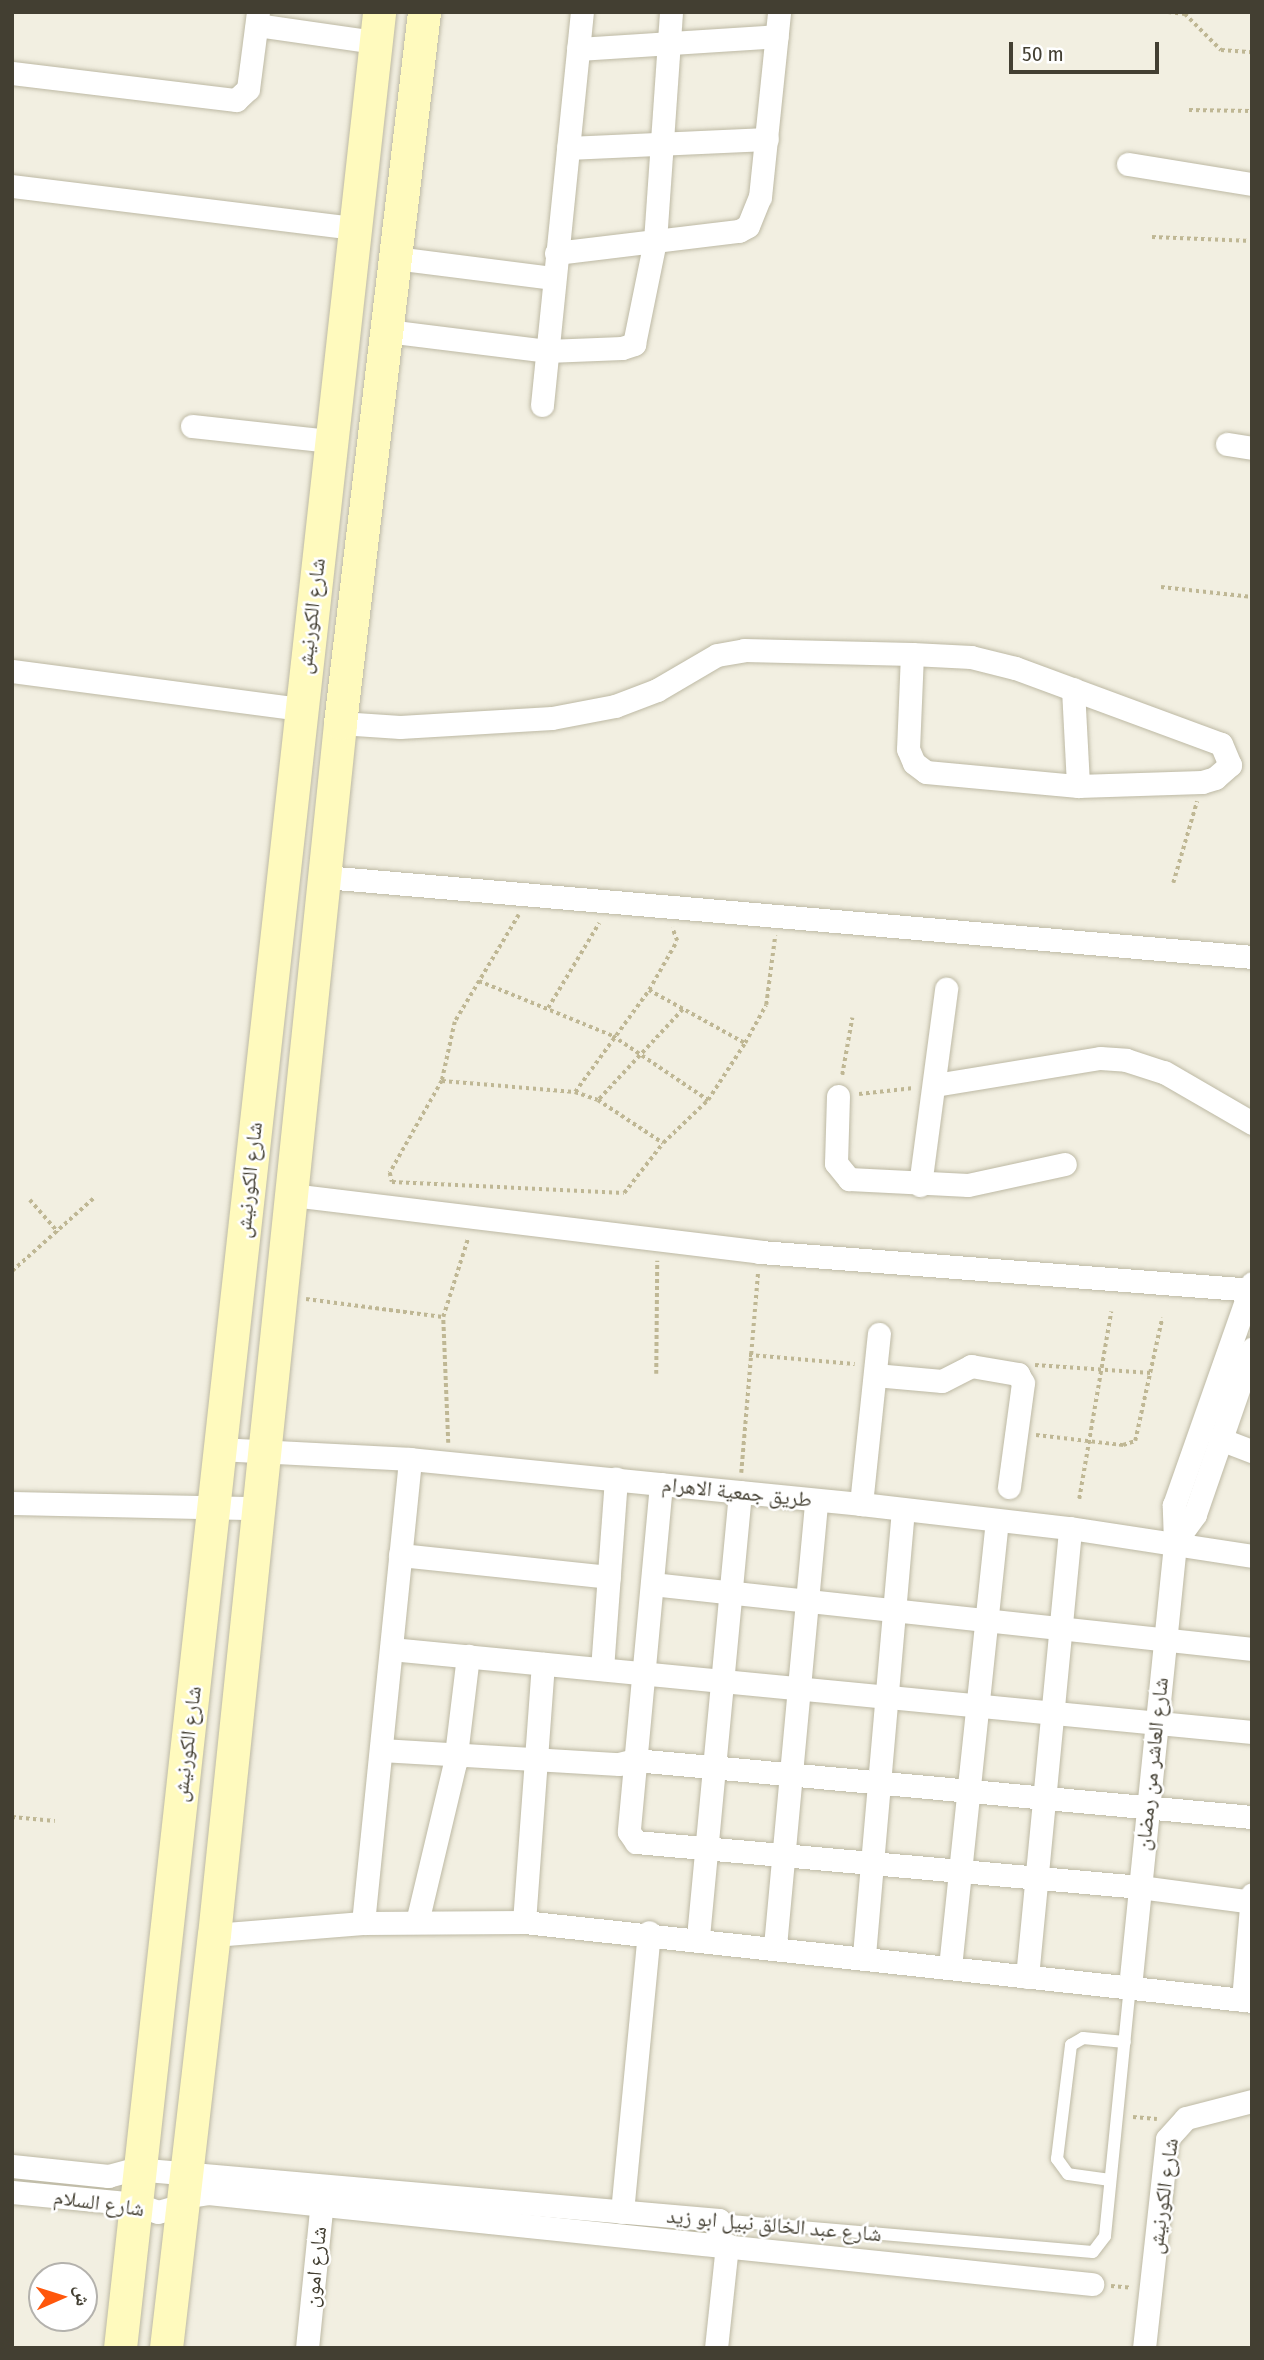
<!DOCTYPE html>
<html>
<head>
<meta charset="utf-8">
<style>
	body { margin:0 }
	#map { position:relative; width:1264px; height:2360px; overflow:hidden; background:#f2efe1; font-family:"Fira Sans Condensed","Noto Naskh Arabic",sans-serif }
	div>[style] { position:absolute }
	.path>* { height:3.5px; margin-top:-1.75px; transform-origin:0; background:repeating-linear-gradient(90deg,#bfb794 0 3.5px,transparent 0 7px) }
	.roads { filter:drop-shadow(0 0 2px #bdb9a4) drop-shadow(0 0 2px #bdb9a4) }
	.lane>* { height:12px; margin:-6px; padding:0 6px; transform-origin:6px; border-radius:6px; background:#fff }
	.street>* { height:23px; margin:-11.5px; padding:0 11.5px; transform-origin:11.5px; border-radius:11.5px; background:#fff }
	.secondary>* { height:33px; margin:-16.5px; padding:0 16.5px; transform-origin:16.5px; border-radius:16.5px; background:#fffabe }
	span { translate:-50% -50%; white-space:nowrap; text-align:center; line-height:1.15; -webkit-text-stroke:5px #fff; paint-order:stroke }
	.street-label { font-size:21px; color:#433f32 }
	.frame { position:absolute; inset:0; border:14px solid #433f32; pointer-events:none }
	.north { position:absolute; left:28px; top:2262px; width:70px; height:70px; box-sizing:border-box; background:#fff; border:2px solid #b4b2ad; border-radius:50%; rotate:87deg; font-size:19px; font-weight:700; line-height:28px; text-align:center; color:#433f32 }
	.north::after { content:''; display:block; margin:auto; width:24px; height:32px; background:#ff570b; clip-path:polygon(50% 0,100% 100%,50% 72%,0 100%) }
	.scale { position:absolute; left:1009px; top:42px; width:150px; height:32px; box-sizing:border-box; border:4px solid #433f32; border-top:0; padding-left:9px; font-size:21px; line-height:24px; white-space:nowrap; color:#433f32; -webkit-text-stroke:5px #fff; paint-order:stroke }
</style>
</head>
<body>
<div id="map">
	<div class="path">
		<div style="left:1168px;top:12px;width:17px;rotate:7deg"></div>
		<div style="left:1185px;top:14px;width:51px;rotate:45deg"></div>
		<div style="left:1221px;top:50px;width:31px;rotate:4deg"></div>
		<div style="left:1189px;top:110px;width:63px;rotate:0.9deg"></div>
		<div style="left:1152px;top:237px;width:100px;rotate:2.3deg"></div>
		<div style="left:1161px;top:587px;width:92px;rotate:6.3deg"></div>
		<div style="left:1173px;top:883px;width:85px;rotate:-73.7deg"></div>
		<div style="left:519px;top:915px;width:125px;rotate:120.9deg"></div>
		<div style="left:455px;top:1022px;width:60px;rotate:102.4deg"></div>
		<div style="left:442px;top:1081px;width:106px;rotate:119.5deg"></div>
		<div style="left:390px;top:1173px;width:9px;rotate:77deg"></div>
		<div style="left:392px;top:1182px;width:232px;rotate:2.7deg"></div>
		<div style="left:624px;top:1193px;width:63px;rotate:-52deg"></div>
		<div style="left:663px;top:1143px;width:62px;rotate:-43.7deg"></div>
		<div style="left:708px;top:1100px;width:68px;rotate:-57deg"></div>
		<div style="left:745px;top:1043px;width:43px;rotate:-61.1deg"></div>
		<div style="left:766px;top:1005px;width:70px;rotate:-82.6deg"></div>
		<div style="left:479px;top:981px;width:145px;rotate:22.3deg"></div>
		<div style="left:613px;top:1036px;width:115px;rotate:34deg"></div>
		<div style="left:649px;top:990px;width:110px;rotate:28.9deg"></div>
		<div style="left:548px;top:1008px;width:99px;rotate:-59deg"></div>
		<div style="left:842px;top:1075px;width:58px;rotate:-80deg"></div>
		<div style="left:442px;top:1081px;width:133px;rotate:4.7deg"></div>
		<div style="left:575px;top:1092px;width:24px;rotate:19deg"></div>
		<div style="left:598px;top:1100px;width:78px;rotate:33.5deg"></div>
		<div style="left:575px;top:1092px;width:126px;rotate:-54deg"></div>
		<div style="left:649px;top:990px;width:56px;rotate:-60.3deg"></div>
		<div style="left:677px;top:941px;width:14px;rotate:-111deg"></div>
		<div style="left:859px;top:1094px;width:55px;rotate:-6.2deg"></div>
		<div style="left:599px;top:1099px;width:123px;rotate:-47deg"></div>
		<div style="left:30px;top:1200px;width:43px;rotate:48.8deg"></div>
		<div style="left:12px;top:1271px;width:111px;rotate:-41.7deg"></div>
		<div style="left:306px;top:1299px;width:138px;rotate:7.5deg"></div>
		<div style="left:749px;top:1355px;width:106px;rotate:4.9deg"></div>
		<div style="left:1035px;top:1365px;width:116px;rotate:3.9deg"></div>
		<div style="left:656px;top:1374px;width:113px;rotate:-89.5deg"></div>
		<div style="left:1036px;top:1435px;width:88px;rotate:6.6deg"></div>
		<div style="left:1123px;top:1445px;width:13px;rotate:-18deg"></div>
		<div style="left:1135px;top:1441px;width:126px;rotate:-77.6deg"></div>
		<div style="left:448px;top:1443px;width:126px;rotate:-92.3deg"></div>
		<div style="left:443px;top:1317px;width:83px;rotate:-72.4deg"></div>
		<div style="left:741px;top:1473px;width:202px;rotate:-85.2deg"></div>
		<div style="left:1079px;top:1499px;width:190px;rotate:-80.3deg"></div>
		<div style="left:12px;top:1817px;width:43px;rotate:5.3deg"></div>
		<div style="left:1133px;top:2117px;width:24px;rotate:5deg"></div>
		<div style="left:1111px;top:2286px;width:21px;rotate:5deg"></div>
	</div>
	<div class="roads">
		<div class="lane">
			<div style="left:1110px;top:2180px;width:42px;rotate:-171.9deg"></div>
			<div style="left:1068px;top:2174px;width:19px;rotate:-126deg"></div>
			<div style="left:1057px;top:2159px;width:115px;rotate:-83deg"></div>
			<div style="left:1071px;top:2045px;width:14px;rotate:-30deg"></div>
			<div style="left:1083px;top:2038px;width:42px;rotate:5.4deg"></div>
			<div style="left:719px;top:2220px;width:375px;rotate:4.9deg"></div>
			<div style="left:1093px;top:2252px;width:20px;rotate:-53deg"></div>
			<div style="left:1105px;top:2236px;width:250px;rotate:-84.3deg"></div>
		</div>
		<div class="street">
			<div style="left:257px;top:25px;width:119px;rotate:8.2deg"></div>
			<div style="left:578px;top:49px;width:199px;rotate:-3.7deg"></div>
			<div style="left:12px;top:73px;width:226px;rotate:6.9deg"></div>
			<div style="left:236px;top:100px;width:16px;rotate:-43deg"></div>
			<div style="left:248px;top:89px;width:78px;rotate:-82.6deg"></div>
			<div style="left:568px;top:148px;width:199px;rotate:-2.6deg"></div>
			<div style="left:1128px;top:164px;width:126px;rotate:9.2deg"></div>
			<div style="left:12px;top:186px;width:346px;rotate:7deg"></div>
			<div style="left:556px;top:253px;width:184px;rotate:-6.9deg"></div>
			<div style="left:739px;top:231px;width:10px;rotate:-29deg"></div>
			<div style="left:748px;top:226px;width:31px;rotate:-68deg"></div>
			<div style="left:760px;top:197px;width:186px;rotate:-84.1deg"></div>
			<div style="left:395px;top:258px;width:160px;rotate:7.2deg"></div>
			<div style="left:387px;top:331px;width:161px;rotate:7.1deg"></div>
			<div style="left:547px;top:351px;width:75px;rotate:-2.3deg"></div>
			<div style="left:622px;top:348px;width:13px;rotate:-18deg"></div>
			<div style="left:634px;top:344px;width:105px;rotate:-78.5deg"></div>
			<div style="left:655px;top:241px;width:230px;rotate:-86deg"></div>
			<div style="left:542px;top:405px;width:395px;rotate:-84.2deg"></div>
			<div style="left:192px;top:426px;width:140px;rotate:6.2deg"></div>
			<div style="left:1227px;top:444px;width:25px;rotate:9deg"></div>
			<div style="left:12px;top:671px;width:290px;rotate:7.5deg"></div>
			<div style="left:1073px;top:689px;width:97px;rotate:87deg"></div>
			<div style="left:340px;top:723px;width:60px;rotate:3.8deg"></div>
			<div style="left:400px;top:727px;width:152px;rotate:-3.4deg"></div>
			<div style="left:552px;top:718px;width:64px;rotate:-10.8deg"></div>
			<div style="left:615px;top:706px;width:45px;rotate:-20.9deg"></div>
			<div style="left:657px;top:690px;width:69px;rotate:-30.3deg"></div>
			<div style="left:717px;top:655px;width:27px;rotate:-10deg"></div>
			<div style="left:744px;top:650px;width:168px;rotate:1.4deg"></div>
			<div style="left:912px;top:654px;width:95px;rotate:92.4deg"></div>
			<div style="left:908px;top:749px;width:15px;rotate:67deg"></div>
			<div style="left:914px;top:763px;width:15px;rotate:37deg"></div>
			<div style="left:926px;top:772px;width:153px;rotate:5.3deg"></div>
			<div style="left:1078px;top:786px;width:124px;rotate:-1.8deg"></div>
			<div style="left:1202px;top:782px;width:14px;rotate:-17deg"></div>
			<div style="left:1215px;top:778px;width:20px;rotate:-41deg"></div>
			<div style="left:1230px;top:765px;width:23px;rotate:-113deg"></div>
			<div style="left:1221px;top:744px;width:220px;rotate:-159.7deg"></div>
			<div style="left:1015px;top:668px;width:45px;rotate:-166deg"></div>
			<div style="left:971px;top:657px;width:59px;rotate:-177.1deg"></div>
			<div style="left:325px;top:877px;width:930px;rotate:4.93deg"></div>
			<div style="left:935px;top:1085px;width:167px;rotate:-9.3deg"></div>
			<div style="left:1100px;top:1058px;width:26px;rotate:4deg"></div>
			<div style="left:1126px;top:1060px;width:40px;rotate:18deg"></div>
			<div style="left:1164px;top:1072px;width:102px;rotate:30.1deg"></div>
			<div style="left:838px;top:1096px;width:67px;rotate:91.7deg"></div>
			<div style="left:836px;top:1163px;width:21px;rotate:51deg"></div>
			<div style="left:849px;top:1179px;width:119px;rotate:2.9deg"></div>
			<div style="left:968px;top:1185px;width:99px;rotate:-12.2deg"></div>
			<div style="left:920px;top:1185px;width:198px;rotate:-82.4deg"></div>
			<div style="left:292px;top:1195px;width:471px;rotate:6.9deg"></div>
			<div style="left:760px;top:1252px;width:490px;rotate:4.4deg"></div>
			<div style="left:875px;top:1375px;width:67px;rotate:5.1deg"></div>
			<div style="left:942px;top:1381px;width:33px;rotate:-27deg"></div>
			<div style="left:971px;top:1366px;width:48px;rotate:9.7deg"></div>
			<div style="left:1018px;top:1374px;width:10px;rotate:61deg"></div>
			<div style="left:1023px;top:1383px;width:105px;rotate:97.7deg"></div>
			<div style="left:1220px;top:1439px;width:34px;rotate:21deg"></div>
			<div style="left:220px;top:1449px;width:190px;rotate:3deg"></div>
			<div style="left:410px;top:1459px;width:453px;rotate:5.7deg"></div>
			<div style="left:861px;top:1504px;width:210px;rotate:6.6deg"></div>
			<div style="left:1070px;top:1528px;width:184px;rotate:8.7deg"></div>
			<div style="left:661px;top:1484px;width:349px;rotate:95.3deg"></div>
			<div style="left:629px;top:1832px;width:12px;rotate:55deg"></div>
			<div style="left:636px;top:1842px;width:506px;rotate:5.1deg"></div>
			<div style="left:1140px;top:1887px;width:113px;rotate:7.6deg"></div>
			<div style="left:12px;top:1503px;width:246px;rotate:1.2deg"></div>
			<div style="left:861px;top:1504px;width:171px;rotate:-84deg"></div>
			<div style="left:1175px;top:1542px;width:34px;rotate:-54deg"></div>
			<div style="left:1195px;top:1514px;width:175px;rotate:-70.9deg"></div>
			<div style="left:400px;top:1555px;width:210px;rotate:6deg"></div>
			<div style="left:652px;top:1584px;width:604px;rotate:6.18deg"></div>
			<div style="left:391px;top:1649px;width:865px;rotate:5.51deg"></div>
			<div style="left:602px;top:1669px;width:191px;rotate:-85.8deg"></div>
			<div style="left:381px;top:1750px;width:238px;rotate:3.4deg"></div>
			<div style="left:619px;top:1764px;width:16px;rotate:-14deg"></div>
			<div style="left:635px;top:1760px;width:620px;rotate:5.28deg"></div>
			<div style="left:417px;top:1922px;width:163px;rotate:-76.6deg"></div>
			<div style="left:455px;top:1763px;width:108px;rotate:-83.1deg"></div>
			<div style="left:524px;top:1922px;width:259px;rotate:-85.8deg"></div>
			<div style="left:363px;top:1923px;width:466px;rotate:-84.2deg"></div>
			<div style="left:214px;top:1935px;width:149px;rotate:-4.6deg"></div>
			<div style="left:363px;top:1923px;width:161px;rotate:-0.4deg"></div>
			<div style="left:524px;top:1922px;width:732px;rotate:6.19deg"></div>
			<div style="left:698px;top:1937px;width:447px;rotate:-84.6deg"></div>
			<div style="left:775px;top:1946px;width:447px;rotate:-84.7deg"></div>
			<div style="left:864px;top:1955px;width:447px;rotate:-85deg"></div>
			<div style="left:950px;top:1967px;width:449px;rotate:-84deg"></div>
			<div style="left:1027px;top:1977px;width:451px;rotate:-84.5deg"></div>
			<div style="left:1130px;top:1987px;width:447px;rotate:-84.2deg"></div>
			<div style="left:1175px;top:1542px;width:37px;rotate:-92deg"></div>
			<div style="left:1174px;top:1505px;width:235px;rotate:-70.6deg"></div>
			<div style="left:1243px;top:2000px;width:106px;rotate:-85.1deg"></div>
			<div style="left:12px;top:2166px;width:97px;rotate:5.9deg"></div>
			<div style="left:108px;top:2176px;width:28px;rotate:-15deg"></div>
			<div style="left:135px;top:2169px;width:586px;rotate:4.99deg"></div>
			<div style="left:719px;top:2220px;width:24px;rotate:95deg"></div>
			<div style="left:12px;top:2192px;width:125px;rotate:5.5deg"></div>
			<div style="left:136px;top:2204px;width:23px;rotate:20deg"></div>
			<div style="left:158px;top:2212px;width:19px;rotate:-16deg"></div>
			<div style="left:176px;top:2207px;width:18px;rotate:-38deg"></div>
			<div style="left:190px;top:2196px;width:18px;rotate:-9deg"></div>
			<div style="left:208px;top:2193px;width:889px;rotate:5.88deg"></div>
			<div style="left:622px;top:2212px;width:281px;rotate:-84.5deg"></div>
			<div style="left:307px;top:2348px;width:158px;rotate:-84.2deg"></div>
			<div style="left:716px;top:2348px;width:104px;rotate:-83.9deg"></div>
			<div style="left:1144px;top:2348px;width:210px;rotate:-83.7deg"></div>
			<div style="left:1167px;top:2139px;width:28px;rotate:-48deg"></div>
			<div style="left:1186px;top:2118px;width:68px;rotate:-14.4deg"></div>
		</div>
		<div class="secondary">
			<div style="left:120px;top:2348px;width:2350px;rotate:-83.67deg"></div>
			<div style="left:166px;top:2348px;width:416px;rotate:-83.4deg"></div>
			<div style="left:214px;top:1935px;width:1219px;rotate:-84.06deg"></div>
			<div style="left:340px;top:723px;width:716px;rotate:-83.26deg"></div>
		</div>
	</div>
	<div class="street-label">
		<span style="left:311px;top:616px;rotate:-83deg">شارع الكورنيش</span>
		<span style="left:249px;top:1180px;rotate:-84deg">شارع الكورنيش</span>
		<span style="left:737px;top:1492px;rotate:6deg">طريق جمعية الاهرام</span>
		<span style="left:187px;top:1744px;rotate:-83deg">شارع الكورنيش</span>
		<span style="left:1152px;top:1764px;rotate:-84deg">شارع العاشر من رمضان</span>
		<span style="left:1163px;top:2196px;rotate:-82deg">شارع الكورنيش</span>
		<span style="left:99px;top:2203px;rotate:8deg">شارع السلام</span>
		<span style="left:774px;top:2225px;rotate:5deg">شارع عبد الخالق نبيل ابو زيد</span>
		<span style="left:315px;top:2267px;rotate:-84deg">شارع امون</span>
	</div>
	<div class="frame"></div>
	<div class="north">ش</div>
	<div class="scale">50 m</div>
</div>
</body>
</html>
